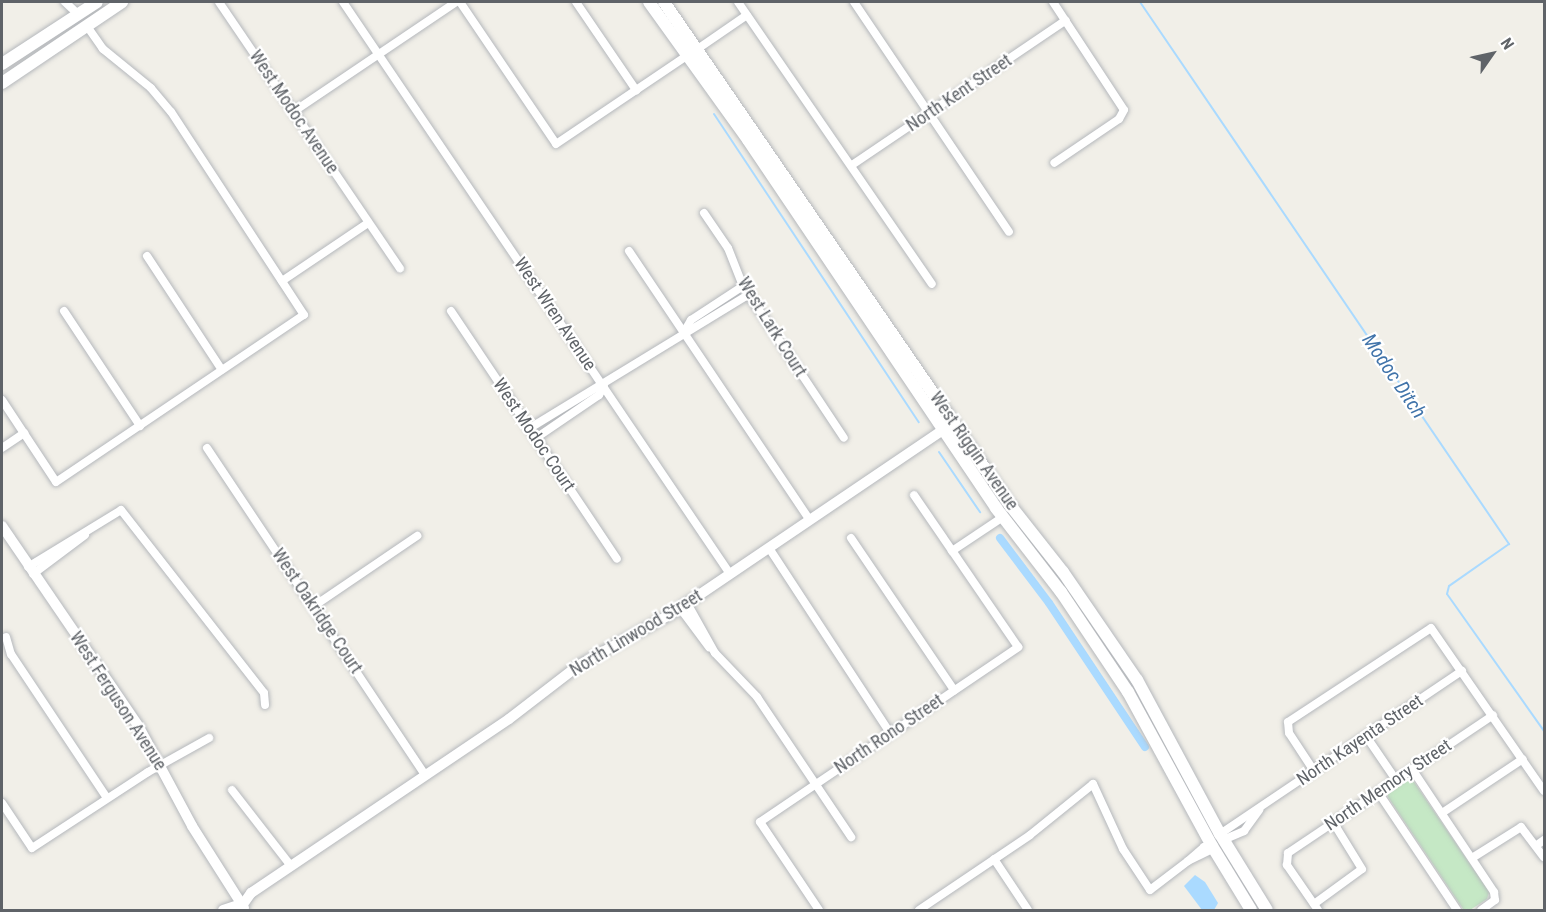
<!DOCTYPE html>
<html>
<head>
<meta charset="utf-8">
<style>
	body { margin:0 }
	#map { position:relative; width:1546px; height:912px; overflow:hidden; background:#f1efe8; font-family:"Roboto Condensed",sans-serif }
	div>[style] { position:absolute }
	.green>* { inset:0; background:#c5e8c5 }
	.water>* { inset:0; background:#aadaff }
	.stream>* { height:2px; margin:-1px; padding:0 1px; transform-origin:1px; border-radius:1px; background:#aadaff }
	.canal>* { height:8px; margin:-4px; padding:0 4px; transform-origin:4px; border-radius:4px; background:#aadaff }
	.roads { filter:drop-shadow(0 0 2px #b5b8bc) drop-shadow(0 0 2px #b5b8bc) }
	.minor>* { height:8px; margin:-4px; padding:0 4px; transform-origin:4px; border-radius:4px; background:#fff }
	.tertiary>* { height:10px; margin:-5px; padding:0 5px; transform-origin:5px; border-radius:5px; background:#fff }
	.secondary>* { height:12px; margin:-6px; padding:0 6px; transform-origin:6px; border-radius:6px; background:#fff }
	span { translate:-50% -50%; white-space:nowrap; text-align:center; line-height:1.15; -webkit-text-stroke:4.5px #fff; paint-order:stroke }
	.street-label { font-size:18px; color:#5f6368 }
	.water-label { font-size:20px; color:#4174aa; font-style:italic }
	.frame { position:absolute; inset:0; border:3px solid #5f6368; pointer-events:none }
	.north { position:absolute; left:1462px; top:24px; width:60px; height:60px; -webkit-text-stroke:4px #fff; paint-order:stroke; rotate:56deg; font-size:16px; font-weight:700; line-height:24px; text-align:center; color:#5f6368 }
	.north::after { content:''; display:block; margin:auto; width:21px; height:27px; background:#5f6368; clip-path:polygon(50% 0,100% 100%,50% 72%,0 100%) }
</style>
</head>
<body>
<div id="map">
	<div class="green">
		<div style="clip-path:polygon(1406px 778px,1412px 779px,1489px 892px,1487px 899px,1470px 910px,1463px 909px,1388px 797px,1388px 790px)"></div>
	</div>
	<div class="water">
		<div style="clip-path:polygon(1195px 875px,1205px 882px,1218px 903px,1214px 910px,1202px 910px,1184px 886px)"></div>
	</div>
	<div class="stream">
		<div style="left:1140px;top:2px;width:656px;rotate:55.75deg"></div>
		<div style="left:1509px;top:544px;width:73px;rotate:145deg"></div>
		<div style="left:1449px;top:586px;width:8px;rotate:104deg"></div>
		<div style="left:1447px;top:594px;width:168px;rotate:54.7deg"></div>
		<div style="left:714px;top:114px;width:370px;rotate:56.4deg"></div>
		<div style="left:939px;top:452px;width:73px;rotate:55.7deg"></div>
	</div>
	<div class="canal">
		<div style="left:1000px;top:538px;width:81px;rotate:53deg"></div>
		<div style="left:1049px;top:603px;width:173px;rotate:56.3deg"></div>
	</div>
	<div class="roads">
		<div class="minor">
			<div style="left:65px;top:2px;width:18px;rotate:43deg"></div>
			<div style="left:219px;top:2px;width:322px;rotate:55.8deg"></div>
			<div style="left:343px;top:2px;width:691px;rotate:55.92deg"></div>
			<div style="left:460px;top:2px;width:171px;rotate:55.9deg"></div>
			<div style="left:556px;top:144px;width:159px;rotate:-34deg"></div>
			<div style="left:576px;top:2px;width:107px;rotate:55.7deg"></div>
			<div style="left:738px;top:2px;width:342px;rotate:55.5deg"></div>
			<div style="left:854px;top:2px;width:277px;rotate:56deg"></div>
			<div style="left:1053px;top:2px;width:129px;rotate:56.7deg"></div>
			<div style="left:1124px;top:110px;width:10px;rotate:119deg"></div>
			<div style="left:1119px;top:119px;width:78px;rotate:145.9deg"></div>
			<div style="left:699px;top:48px;width:58px;rotate:-34.5deg"></div>
			<div style="left:293px;top:112px;width:197px;rotate:-34deg"></div>
			<div style="left:852px;top:165px;width:258px;rotate:-34.1deg"></div>
			<div style="left:704px;top:213px;width:42px;rotate:55.6deg"></div>
			<div style="left:728px;top:248px;width:41px;rotate:68.5deg"></div>
			<div style="left:743px;top:286px;width:182px;rotate:56.4deg"></div>
			<div style="left:629px;top:251px;width:324px;rotate:56.1deg"></div>
			<div style="left:147px;top:256px;width:136px;rotate:56.7deg"></div>
			<div style="left:282px;top:281px;width:104px;rotate:-34deg"></div>
			<div style="left:64px;top:311px;width:138px;rotate:56.5deg"></div>
			<div style="left:451px;top:311px;width:298px;rotate:56.2deg"></div>
			<div style="left:684px;top:332px;width:14px;rotate:-60deg"></div>
			<div style="left:691px;top:320px;width:62px;rotate:-33.2deg"></div>
			<div style="left:2px;top:400px;width:98px;rotate:56.6deg"></div>
			<div style="left:56px;top:482px;width:299px;rotate:-34deg"></div>
			<div style="left:304px;top:315px;width:243px;rotate:-123.2deg"></div>
			<div style="left:171px;top:112px;width:31px;rotate:-130deg"></div>
			<div style="left:151px;top:88px;width:62px;rotate:-140.9deg"></div>
			<div style="left:103px;top:49px;width:29px;rotate:-125deg"></div>
			<div style="left:530px;top:428px;width:255px;rotate:-31.4deg"></div>
			<div style="left:536px;top:438px;width:76px;rotate:-34.3deg"></div>
			<div style="left:599px;top:395px;width:10px;rotate:-61deg"></div>
			<div style="left:2px;top:448px;width:27px;rotate:-34deg"></div>
			<div style="left:207px;top:448px;width:394px;rotate:56.3deg"></div>
			<div style="left:851px;top:538px;width:184px;rotate:55.9deg"></div>
			<div style="left:769px;top:548px;width:221px;rotate:56.8deg"></div>
			<div style="left:952px;top:551px;width:61px;rotate:-33.7deg"></div>
			<div style="left:28px;top:567px;width:109px;rotate:-31.5deg"></div>
			<div style="left:121px;top:510px;width:232px;rotate:52deg"></div>
			<div style="left:264px;top:693px;width:12px;rotate:85deg"></div>
			<div style="left:33px;top:574px;width:65px;rotate:-36.9deg"></div>
			<div style="left:687px;top:603px;width:57px;rotate:60.8deg"></div>
			<div style="left:715px;top:653px;width:61px;rotate:46.3deg"></div>
			<div style="left:757px;top:697px;width:169px;rotate:56.1deg"></div>
			<div style="left:314px;top:606px;width:125px;rotate:-34.2deg"></div>
			<div style="left:680px;top:608px;width:49px;rotate:53.4deg"></div>
			<div style="left:6px;top:637px;width:18px;rotate:74deg"></div>
			<div style="left:11px;top:654px;width:173px;rotate:56.3deg"></div>
			<div style="left:1366px;top:736px;width:53px;rotate:55.7deg"></div>
			<div style="left:1412px;top:769px;width:148px;rotate:56.3deg"></div>
			<div style="left:1494px;top:892px;width:8px;rotate:83deg"></div>
			<div style="left:1495px;top:900px;width:17px;rotate:144deg"></div>
			<div style="left:1314px;top:771px;width:45px;rotate:-123.3deg"></div>
			<div style="left:1289px;top:733px;width:11px;rotate:-95deg"></div>
			<div style="left:1288px;top:722px;width:171px;rotate:-33.3deg"></div>
			<div style="left:1431px;top:628px;width:198px;rotate:55.3deg"></div>
			<div style="left:232px;top:790px;width:96px;rotate:52.2deg"></div>
			<div style="left:1378px;top:792px;width:142px;rotate:56.2deg"></div>
			<div style="left:2px;top:803px;width:54px;rotate:56.3deg"></div>
			<div style="left:32px;top:848px;width:139px;rotate:-33.2deg"></div>
			<div style="left:148px;top:772px;width:70px;rotate:-29.1deg"></div>
			<div style="left:1442px;top:813px;width:97px;rotate:-33.7deg"></div>
			<div style="left:1220px;top:834px;width:292px;rotate:-34deg"></div>
			<div style="left:1223px;top:840px;width:23px;rotate:-23deg"></div>
			<div style="left:1244px;top:831px;width:26px;rotate:-54deg"></div>
			<div style="left:1537px;top:845px;width:9px;rotate:-36deg"></div>
			<div style="left:1472px;top:858px;width:58px;rotate:-32.3deg"></div>
			<div style="left:1521px;top:827px;width:38px;rotate:53deg"></div>
			<div style="left:994px;top:859px;width:61px;rotate:56.3deg"></div>
			<div style="left:1188px;top:861px;width:21px;rotate:-41deg"></div>
			<div style="left:1204px;top:847px;width:8px;rotate:-7deg"></div>
			<div style="left:1314px;top:904px;width:59px;rotate:-36.1deg"></div>
			<div style="left:1362px;top:869px;width:55px;rotate:-121.7deg"></div>
			<div style="left:819px;top:910px;width:106px;rotate:-123.8deg"></div>
			<div style="left:760px;top:822px;width:312px;rotate:-34.1deg"></div>
			<div style="left:1018px;top:647px;width:184px;rotate:-124.4deg"></div>
			<div style="left:919px;top:910px;width:134px;rotate:-34deg"></div>
			<div style="left:1030px;top:835px;width:81px;rotate:-39deg"></div>
			<div style="left:1093px;top:784px;width:72px;rotate:65.2deg"></div>
			<div style="left:1123px;top:849px;width:49px;rotate:56.6deg"></div>
			<div style="left:1150px;top:890px;width:48px;rotate:-37.3deg"></div>
			<div style="left:1188px;top:861px;width:28px;rotate:-26deg"></div>
			<div style="left:1318px;top:910px;width:55px;rotate:-124.6deg"></div>
			<div style="left:1287px;top:865px;width:12px;rotate:-85deg"></div>
			<div style="left:1288px;top:853px;width:247px;rotate:-33.9deg"></div>
		</div>
		<div class="tertiary">
			<div style="left:2px;top:526px;width:243px;rotate:55.7deg"></div>
			<div style="left:139px;top:727px;width:112px;rotate:61.8deg"></div>
			<div style="left:192px;top:826px;width:97px;rotate:57.6deg"></div>
			<div style="left:223px;top:910px;width:20px;rotate:-18deg"></div>
			<div style="left:239px;top:910px;width:21px;rotate:-55deg"></div>
			<div style="left:251px;top:893px;width:311px;rotate:-34deg"></div>
			<div style="left:509px;top:719px;width:88px;rotate:-37.6deg"></div>
			<div style="left:579px;top:665px;width:105px;rotate:-29deg"></div>
			<div style="left:671px;top:614px;width:337px;rotate:-34.1deg"></div>
		</div>
		<div class="secondary">
			<div style="left:649px;top:2px;width:170px;rotate:54.3deg"></div>
			<div style="left:748px;top:140px;width:444px;rotate:56deg"></div>
			<div style="left:996px;top:508px;width:106px;rotate:52.3deg"></div>
			<div style="left:1061px;top:592px;width:120px;rotate:56.2deg"></div>
			<div style="left:1128px;top:692px;width:175px;rotate:61.4deg"></div>
			<div style="left:1212px;top:846px;width:75px;rotate:58.6deg"></div>
			<div style="left:664px;top:2px;width:611px;rotate:55.48deg"></div>
			<div style="left:1010px;top:505px;width:85px;rotate:51.7deg"></div>
			<div style="left:1063px;top:572px;width:131px;rotate:55.6deg"></div>
			<div style="left:1137px;top:680px;width:175px;rotate:61.7deg"></div>
			<div style="left:1220px;top:834px;width:89px;rotate:58.3deg"></div>
			<div style="left:2px;top:64px;width:113px;rotate:-33.1deg"></div>
			<div style="left:2px;top:83px;width:145px;rotate:-34deg"></div>
		</div>
	</div>
	<div class="street-label">
		<span style="left:959px;top:93px;rotate:-34deg">North Kent Street</span>
		<span style="left:294px;top:112px;rotate:56deg">West Modoc Avenue</span>
		<span style="left:555px;top:314px;rotate:56deg">West Wren Avenue</span>
		<span style="left:772px;top:327px;rotate:58deg">West Lark Court</span>
		<span style="left:534px;top:435px;rotate:56deg">West Modoc Court</span>
		<span style="left:974px;top:451px;rotate:55deg">West Riggin Avenue</span>
		<span style="left:317px;top:611px;rotate:56deg">West Oakridge Court</span>
		<span style="left:636px;top:633px;rotate:-31deg">North Linwood Street</span>
		<span style="left:118px;top:701px;rotate:57deg">West Ferguson Avenue</span>
		<span style="left:889px;top:734px;rotate:-34deg">North Rono Street</span>
		<span style="left:1360px;top:740px;rotate:-34deg">North Kayenta Street</span>
		<span style="left:1388px;top:785px;rotate:-34deg">North Memory Street</span>
	</div>
	<div class="water-label">
		<span style="left:1394px;top:376px;rotate:56deg">Modoc Ditch</span>
	</div>
	<div class="frame"></div>
	<div class="north">N</div>
</div>
</body>
</html>
